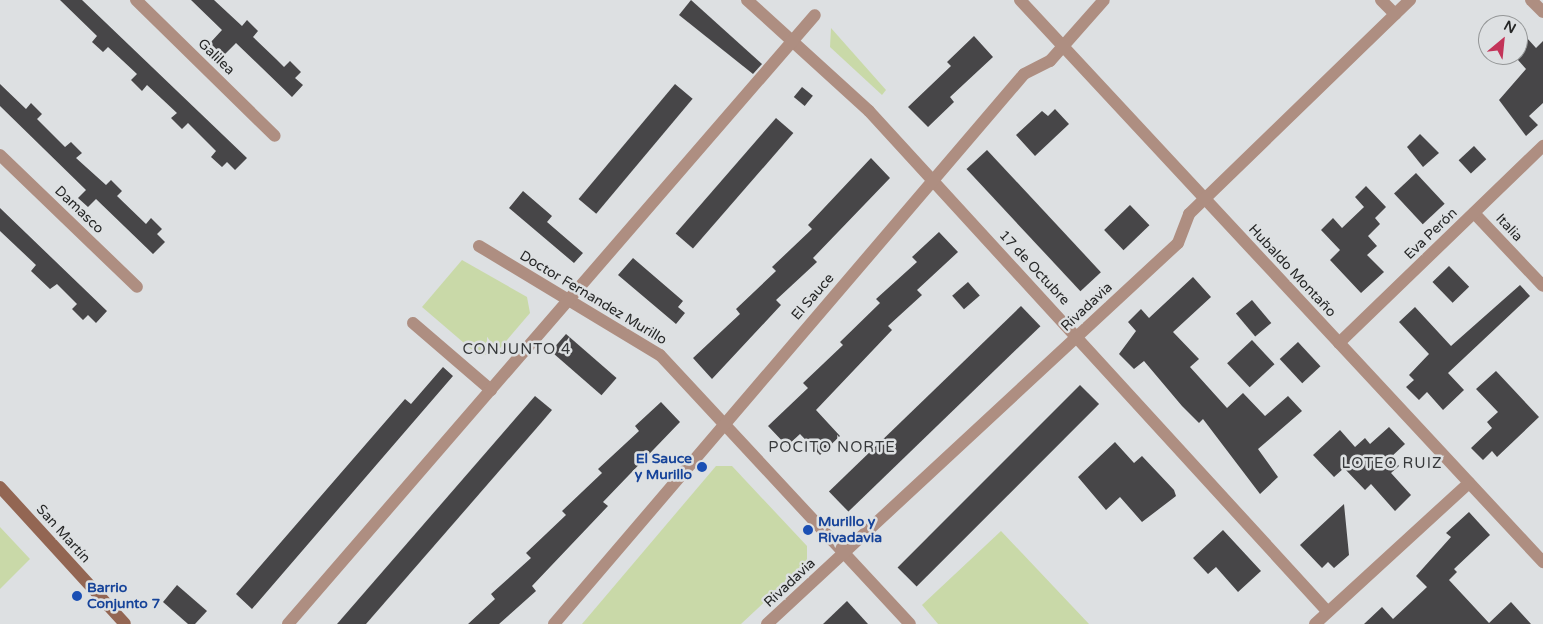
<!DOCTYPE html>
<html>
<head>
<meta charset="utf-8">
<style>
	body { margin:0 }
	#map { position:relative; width:1543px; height:624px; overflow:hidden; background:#dde0e2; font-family:"Varela Round",sans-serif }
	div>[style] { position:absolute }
	.green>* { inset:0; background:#c9d9a8 }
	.building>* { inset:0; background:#474648; transform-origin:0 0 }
	.street>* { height:12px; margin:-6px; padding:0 6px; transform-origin:6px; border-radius:6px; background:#ae8e81 }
	.secondary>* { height:12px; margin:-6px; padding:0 6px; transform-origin:6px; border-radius:6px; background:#936653 }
	.dots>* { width:14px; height:14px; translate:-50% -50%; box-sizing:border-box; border:2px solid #dde0e2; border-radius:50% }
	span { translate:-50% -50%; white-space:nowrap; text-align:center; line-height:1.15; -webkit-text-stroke:5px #dde0e2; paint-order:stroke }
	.street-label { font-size:14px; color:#262727 }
	.transit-label { font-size:14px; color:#164399; font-weight:700 }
	.right { translate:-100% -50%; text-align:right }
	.left { translate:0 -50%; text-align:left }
	.neighbourhood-label { font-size:15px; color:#37393b; letter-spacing:1px }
	.north { position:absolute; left:1478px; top:15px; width:50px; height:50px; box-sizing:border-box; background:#dde0e2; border:1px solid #949697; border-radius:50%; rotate:28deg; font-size:14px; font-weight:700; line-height:20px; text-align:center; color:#262727 }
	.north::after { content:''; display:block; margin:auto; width:18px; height:22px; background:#c33459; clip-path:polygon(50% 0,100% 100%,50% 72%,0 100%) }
</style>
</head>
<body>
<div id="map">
	<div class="green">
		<div style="clip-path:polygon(831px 28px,886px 90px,882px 95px,830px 47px)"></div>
		<div style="clip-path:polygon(462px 260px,527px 297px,530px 313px,495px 354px,478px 355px,422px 307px)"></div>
		<div style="clip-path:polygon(716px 466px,732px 466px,807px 546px,807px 562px,741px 624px,582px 624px)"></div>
		<div style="clip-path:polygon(0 527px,30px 559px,0 589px)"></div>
		<div style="clip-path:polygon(1001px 531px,1089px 624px,938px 624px,922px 605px)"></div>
	</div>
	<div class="building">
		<div style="clip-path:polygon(60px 0,82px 0,247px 158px,235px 170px,227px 162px,222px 167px,211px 157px,216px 151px,188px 123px,182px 129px,171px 118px,177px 113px,147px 85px,142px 91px,131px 80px,137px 74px,108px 47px,103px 52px,92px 42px,97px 36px)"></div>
		<div style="clip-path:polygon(191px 0,214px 0,242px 26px,247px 20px,258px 31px,253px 37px,276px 59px,284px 67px,290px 61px,301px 72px,295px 78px,303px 85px,292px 97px,236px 43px,223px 56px,210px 43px,222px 30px)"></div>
		<div style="clip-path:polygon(691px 0,762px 64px,753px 74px,679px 15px)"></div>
		<div style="clip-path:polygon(1518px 28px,1536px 48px,1543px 41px,1543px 103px,1529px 116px,1538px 125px,1526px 136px,1499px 100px,1526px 69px,1518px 60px)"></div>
		<div style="clip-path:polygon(974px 36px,993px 57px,950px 97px,954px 102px,928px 127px,908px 107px,951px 66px,947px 62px)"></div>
		<div style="clip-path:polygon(0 84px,26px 109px,31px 103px,42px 114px,37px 119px,65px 147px,71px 142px,82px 153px,76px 158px,106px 185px,111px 180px,122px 191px,117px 196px,146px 224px,151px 218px,162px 229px,157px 234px,165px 242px,153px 254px,96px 199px,88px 207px,78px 198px,86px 190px,0 106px)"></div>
		<div style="left:675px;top:84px;width:23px;height:150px;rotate:40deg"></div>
		<div style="left:802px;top:87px;width:14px;height:13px;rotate:39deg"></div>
		<div style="clip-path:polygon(1055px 109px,1069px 124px,1035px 156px,1016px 135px,1042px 111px,1048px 116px)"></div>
		<div style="left:776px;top:118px;width:23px;height:153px;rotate:41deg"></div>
		<div style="clip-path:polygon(1420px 134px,1439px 153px,1423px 167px,1407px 147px)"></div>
		<div style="left:1474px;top:146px;width:18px;height:21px;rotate:47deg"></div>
		<div style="left:987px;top:150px;width:167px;height:28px;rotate:47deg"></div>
		<div style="clip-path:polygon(871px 158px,890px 178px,813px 258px,817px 262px,776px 300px,781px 305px,712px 379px,693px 358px,740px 314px,736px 309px,776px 271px,772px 267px,812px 229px,808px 225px)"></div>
		<div style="left:1416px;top:173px;width:42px;height:30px;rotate:47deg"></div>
		<div style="clip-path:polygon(1366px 186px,1386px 207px,1375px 218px,1380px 224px,1368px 236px,1377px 246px,1367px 255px,1384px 272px,1361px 293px,1330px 260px,1340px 250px,1321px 230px,1333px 218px,1342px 228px,1364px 207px,1355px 197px)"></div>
		<div style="clip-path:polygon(523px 191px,552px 216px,547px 222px,583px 253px,574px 263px,509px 208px)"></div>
		<div style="left:1130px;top:205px;width:28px;height:36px;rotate:46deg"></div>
		<div style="clip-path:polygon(0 208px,107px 311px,96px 323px,88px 315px,83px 320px,72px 309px,77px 304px,57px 284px,50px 289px,31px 271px,36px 265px,0 231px)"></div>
		<div style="clip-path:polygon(939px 232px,958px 252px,917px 290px,922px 295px,888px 326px,892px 330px,816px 410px,840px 436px,820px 455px,800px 434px,787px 446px,768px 426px,808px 388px,803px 383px,843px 345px,840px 342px,880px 303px,876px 299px,917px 262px,912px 257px)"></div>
		<div style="clip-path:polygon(633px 258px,683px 301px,678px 307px,685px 313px,676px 324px,618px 275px)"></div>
		<div style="left:1449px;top:266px;width:29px;height:23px;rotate:46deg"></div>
		<div style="clip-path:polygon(1193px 277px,1211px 297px,1173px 332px,1199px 359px,1190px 367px,1227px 408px,1243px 393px,1265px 416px,1288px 396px,1302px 411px,1258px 449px,1278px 477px,1260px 494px,1203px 419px,1199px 423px,1182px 406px,1144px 361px,1134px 369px,1119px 354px,1136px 331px,1128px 322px,1141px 309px,1149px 318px)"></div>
		<div style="left:968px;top:282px;width:18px;height:21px;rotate:49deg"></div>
		<div style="clip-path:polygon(1520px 285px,1530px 296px,1448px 373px,1464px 390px,1443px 410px,1427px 392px,1419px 400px,1406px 387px,1414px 380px,1409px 375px,1429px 354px,1399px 322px,1415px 307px,1451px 346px)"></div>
		<div style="left:1252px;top:300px;width:30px;height:21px;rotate:50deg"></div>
		<div style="left:1021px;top:306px;width:28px;height:267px;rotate:46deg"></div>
		<div style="left:566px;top:334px;width:67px;height:23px;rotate:41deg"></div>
		<div style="left:1252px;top:340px;width:33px;height:34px;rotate:47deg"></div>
		<div style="left:1298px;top:342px;width:33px;height:25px;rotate:47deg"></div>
		<div style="clip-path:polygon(443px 367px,453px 376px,252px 609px,236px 594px,405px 399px,411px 404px)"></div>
		<div style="clip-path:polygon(1496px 371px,1539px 417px,1497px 457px,1492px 451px,1483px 460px,1471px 448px,1492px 428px,1487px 422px,1498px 412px,1476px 389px)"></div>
		<div style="left:1080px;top:385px;width:27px;height:258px;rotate:45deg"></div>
		<div style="clip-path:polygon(535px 396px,552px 410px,541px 423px,366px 624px,337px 624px)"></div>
		<div style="clip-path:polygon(661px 402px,680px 422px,603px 502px,608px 506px,532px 586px,536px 591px,499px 624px,468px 624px,495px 599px,491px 594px,531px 558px,526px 553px,566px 515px,562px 511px,602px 473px,598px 469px,639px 431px,635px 426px)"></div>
		<div style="clip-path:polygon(1389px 427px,1405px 444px,1391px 457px,1399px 466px,1391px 473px,1411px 495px,1395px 511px,1371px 484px,1365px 490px,1344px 468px,1334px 477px,1313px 455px,1340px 430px,1355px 447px,1365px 438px,1370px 444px)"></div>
		<div style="clip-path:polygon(1115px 442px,1134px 463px,1142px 456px,1174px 490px,1176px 496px,1142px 522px,1120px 497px,1106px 510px,1078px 477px)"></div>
		<div style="clip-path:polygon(1344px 504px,1349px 555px,1334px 568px,1328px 562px,1322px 568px,1300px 545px)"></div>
		<div style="clip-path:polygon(1469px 512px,1490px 535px,1454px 569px,1457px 572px,1449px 580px,1489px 623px,1511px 602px,1531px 624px,1364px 624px,1382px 607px,1393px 619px,1427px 587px,1416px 576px,1451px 537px,1446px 533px)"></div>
		<div style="clip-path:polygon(1223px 530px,1261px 571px,1238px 592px,1216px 567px,1208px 574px,1193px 558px)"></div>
		<div style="clip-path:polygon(177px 585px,207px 611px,195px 624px,188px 624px,163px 602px)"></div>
		<div style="clip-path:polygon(847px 601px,868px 624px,823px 624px)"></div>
	</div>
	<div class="street">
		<div style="left:136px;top:0;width:194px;rotate:44.4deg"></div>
		<div style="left:747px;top:0;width:165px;rotate:42.3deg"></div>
		<div style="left:869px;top:111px;width:679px;rotate:47.51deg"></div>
		<div style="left:1020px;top:0;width:768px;rotate:47.06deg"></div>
		<div style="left:1381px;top:0;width:20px;rotate:45deg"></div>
		<div style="left:1531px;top:0;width:17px;rotate:45deg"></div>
		<div style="left:0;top:155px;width:190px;rotate:43.9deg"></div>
		<div style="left:1474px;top:213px;width:100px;rotate:46.6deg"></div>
		<div style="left:479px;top:246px;width:211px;rotate:31.1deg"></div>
		<div style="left:660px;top:355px;width:367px;rotate:47.1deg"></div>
		<div style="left:413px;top:323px;width:103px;rotate:40.7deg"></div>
		<div style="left:1339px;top:343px;width:284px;rotate:-44deg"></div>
		<div style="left:288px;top:624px;width:805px;rotate:-49.13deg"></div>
		<div style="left:554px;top:624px;width:723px;rotate:-49.48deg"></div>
		<div style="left:1024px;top:74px;width:29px;rotate:-27deg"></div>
		<div style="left:1050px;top:61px;width:81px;rotate:-48.5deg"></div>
		<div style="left:767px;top:624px;width:560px;rotate:-42.83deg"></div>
		<div style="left:1178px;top:243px;width:31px;rotate:-69deg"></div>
		<div style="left:1189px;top:214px;width:308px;rotate:-44.1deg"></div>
		<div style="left:1315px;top:624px;width:209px;rotate:-42.5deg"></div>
	</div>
	<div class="secondary">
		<div style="left:0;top:487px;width:185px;rotate:47.6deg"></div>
	</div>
	<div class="dots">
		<div style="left:702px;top:467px;background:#1a4fb4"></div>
		<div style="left:808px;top:530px;background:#1a4fb4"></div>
		<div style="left:77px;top:596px;background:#1a4fb4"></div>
	</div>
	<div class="street-label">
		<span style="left:216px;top:57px;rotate:44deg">Galilea</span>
		<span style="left:79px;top:210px;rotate:44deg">Damasco</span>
		<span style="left:1509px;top:228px;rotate:47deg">Italia</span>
		<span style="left:1431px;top:234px;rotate:-44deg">Eva Perón</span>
		<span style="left:1034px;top:268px;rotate:47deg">17 de Octubre</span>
		<span style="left:1292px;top:271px;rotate:47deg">Hubaldo Montaño</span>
		<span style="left:813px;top:297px;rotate:-49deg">El Sauce</span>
		<span style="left:593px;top:298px;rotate:31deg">Doctor Fernandez Murillo</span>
		<span style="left:1087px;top:307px;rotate:-43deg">Rivadavia</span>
		<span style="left:63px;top:534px;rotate:48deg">San Martín</span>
		<span style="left:790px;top:583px;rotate:-43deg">Rivadavia</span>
	</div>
	<div class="transit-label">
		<span class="right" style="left:692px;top:467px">El Sauce<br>y Murillo</span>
		<span class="left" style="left:818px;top:530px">Murillo y<br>Rivadavia</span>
		<span class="left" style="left:87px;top:596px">Barrio<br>Conjunto 7</span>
	</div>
	<div class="neighbourhood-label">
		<span style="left:517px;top:350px">CONJUNTO 4</span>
		<span style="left:832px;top:448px">POCITO NORTE</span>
		<span style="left:1392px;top:464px">LOTEO RUIZ</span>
	</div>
	<div class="north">N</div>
</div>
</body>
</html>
